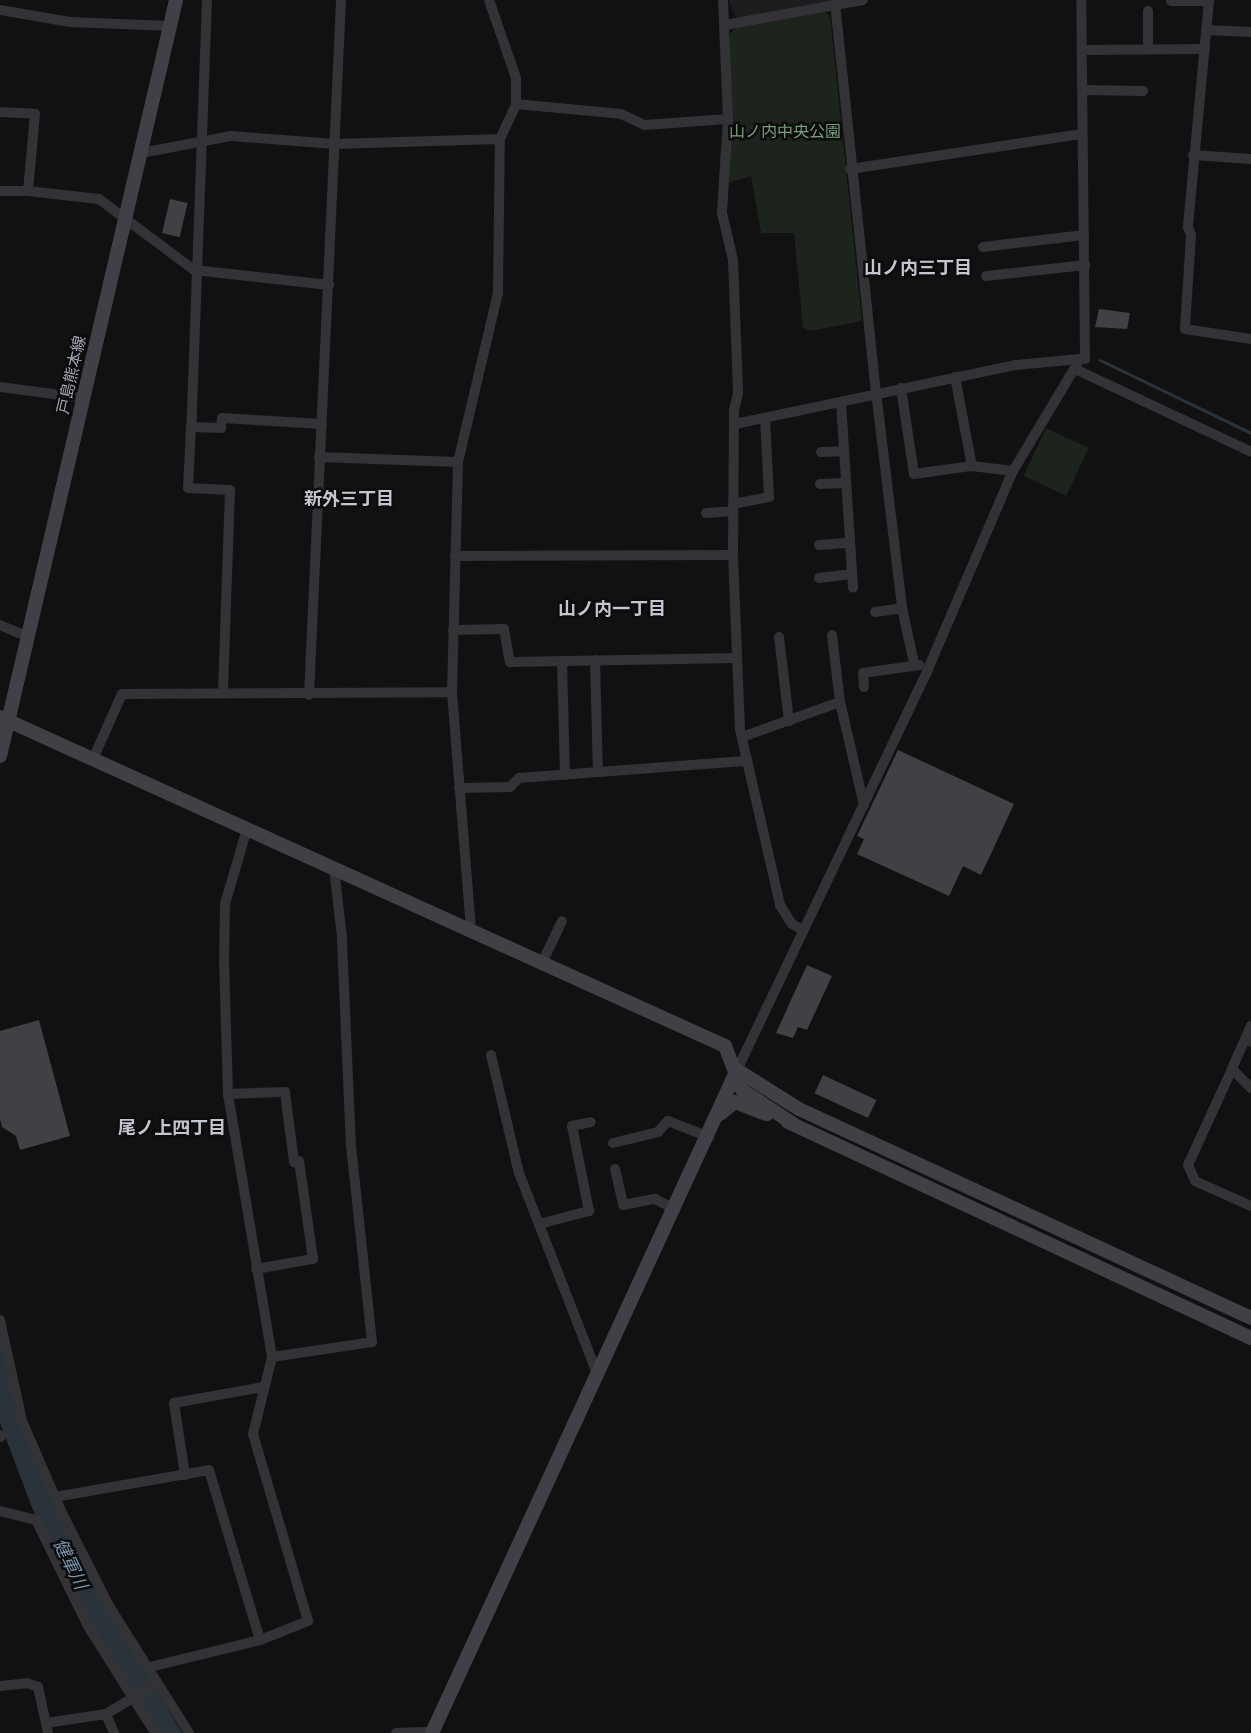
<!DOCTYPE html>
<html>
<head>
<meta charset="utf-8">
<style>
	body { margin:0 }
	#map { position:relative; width:1251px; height:1733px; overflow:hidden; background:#111112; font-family:"Roboto Condensed","Noto Sans JP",sans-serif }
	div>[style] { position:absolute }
	.built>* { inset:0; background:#1d1d1f }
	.green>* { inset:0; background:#1d241e; transform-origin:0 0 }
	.water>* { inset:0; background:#2b333a }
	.stream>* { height:3px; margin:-1.5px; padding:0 1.5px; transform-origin:1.5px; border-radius:1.5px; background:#2b333a }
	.building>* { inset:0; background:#404145; transform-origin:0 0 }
	.street>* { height:10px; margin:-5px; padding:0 5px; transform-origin:5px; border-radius:5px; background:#323237 }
	.secondary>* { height:14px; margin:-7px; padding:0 7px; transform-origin:7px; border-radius:7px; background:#404147 }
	span { translate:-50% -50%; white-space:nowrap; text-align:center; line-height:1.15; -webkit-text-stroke:5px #0c0c0d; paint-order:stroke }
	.park-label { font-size:16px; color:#7a9d7c }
	.street-label { font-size:16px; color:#a2a7b2 }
	.neighbourhood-label { font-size:18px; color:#c3c6ce; font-weight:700 }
	.water-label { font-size:18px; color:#7a94ad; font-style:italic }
</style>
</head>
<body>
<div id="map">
	<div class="built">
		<div style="clip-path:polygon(729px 0,856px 0,736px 18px)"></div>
	</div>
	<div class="green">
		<div style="clip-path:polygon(822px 9px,830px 16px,862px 321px,810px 331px,803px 327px,794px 233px,761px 233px,751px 176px,727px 183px,730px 34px,736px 26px)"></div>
		<div style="left:1046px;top:428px;width:47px;height:53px;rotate:25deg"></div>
	</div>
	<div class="water">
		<div style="clip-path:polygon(0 1327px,15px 1403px,102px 1598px,182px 1733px,158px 1733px,92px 1626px,33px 1510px,0 1423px)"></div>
	</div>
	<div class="stream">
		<div style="left:1100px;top:360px;width:168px;rotate:25.8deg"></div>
	</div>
	<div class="building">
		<div style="left:170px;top:199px;width:18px;height:35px;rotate:13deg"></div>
		<div style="clip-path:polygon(1099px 309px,1130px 313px,1127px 329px,1095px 327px)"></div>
		<div style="clip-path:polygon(898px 750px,1014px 804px,981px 875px,963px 866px,949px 896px,857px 854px,864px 839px,857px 836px)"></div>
		<div style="clip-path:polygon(807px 965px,832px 976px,807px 1030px,798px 1027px,793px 1038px,776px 1033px)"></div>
		<div style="clip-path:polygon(39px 1020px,70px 1136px,20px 1150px,16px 1136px,2px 1127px,0 1119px,0 1031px)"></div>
		<div style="left:823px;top:1075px;width:59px;height:20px;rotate:25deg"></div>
	</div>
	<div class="street">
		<div style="left:207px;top:0;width:427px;rotate:92.1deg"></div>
		<div style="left:191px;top:427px;width:30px;rotate:2deg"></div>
		<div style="left:221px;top:428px;width:10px;rotate:-84deg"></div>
		<div style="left:222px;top:418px;width:100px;rotate:3.4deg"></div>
		<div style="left:723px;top:0;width:119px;rotate:87.6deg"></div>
		<div style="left:728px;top:119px;width:94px;rotate:93.7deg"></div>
		<div style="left:722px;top:213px;width:48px;rotate:76.8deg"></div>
		<div style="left:733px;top:260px;width:133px;rotate:87.8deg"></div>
		<div style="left:738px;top:393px;width:17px;rotate:103deg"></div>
		<div style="left:734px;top:410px;width:145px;rotate:90.4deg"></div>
		<div style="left:733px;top:555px;width:175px;rotate:87.7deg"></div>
		<div style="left:740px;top:730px;width:180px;rotate:77.1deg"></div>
		<div style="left:780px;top:905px;width:22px;rotate:58deg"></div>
		<div style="left:792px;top:924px;width:13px;rotate:29deg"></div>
		<div style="left:1209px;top:0;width:228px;rotate:95.3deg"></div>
		<div style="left:1188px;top:227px;width:9px;rotate:69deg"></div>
		<div style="left:1191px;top:235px;width:94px;rotate:93.7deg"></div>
		<div style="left:1185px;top:329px;width:67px;rotate:8.6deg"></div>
		<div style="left:1171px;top:1px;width:38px"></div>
		<div style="left:835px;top:3px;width:391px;rotate:84deg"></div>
		<div style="left:876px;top:392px;width:218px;rotate:83.1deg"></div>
		<div style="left:902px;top:608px;width:56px;rotate:77.7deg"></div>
		<div style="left:0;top:10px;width:71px;rotate:9.7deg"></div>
		<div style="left:70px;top:22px;width:100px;rotate:2.3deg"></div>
		<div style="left:725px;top:25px;width:140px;rotate:-10.3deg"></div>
		<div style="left:1207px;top:30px;width:44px;rotate:2.6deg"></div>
		<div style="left:1148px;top:49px;width:38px;rotate:-90deg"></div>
		<div style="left:1083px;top:50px;width:122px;rotate:-0.5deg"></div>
		<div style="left:1083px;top:90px;width:60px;rotate:1deg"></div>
		<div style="left:516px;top:104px;width:105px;rotate:5.4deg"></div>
		<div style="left:621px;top:114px;width:26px;rotate:25deg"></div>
		<div style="left:645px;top:125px;width:83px;rotate:-4.1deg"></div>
		<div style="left:0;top:112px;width:35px;rotate:3deg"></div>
		<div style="left:35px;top:114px;width:77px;rotate:95.2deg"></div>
		<div style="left:28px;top:191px;width:71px;rotate:6.4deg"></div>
		<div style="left:99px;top:199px;width:119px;rotate:36.8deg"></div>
		<div style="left:194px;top:270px;width:136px;rotate:6.3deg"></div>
		<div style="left:141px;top:153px;width:92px;rotate:-10.7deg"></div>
		<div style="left:231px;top:136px;width:104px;rotate:4.4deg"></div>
		<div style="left:335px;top:144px;width:165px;rotate:-1.7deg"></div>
		<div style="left:1193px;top:155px;width:58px;rotate:3.9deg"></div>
		<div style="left:850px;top:169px;width:235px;rotate:-8.6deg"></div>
		<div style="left:0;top:191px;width:28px"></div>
		<div style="left:983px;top:247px;width:102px;rotate:-6.8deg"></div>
		<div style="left:986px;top:276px;width:100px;rotate:-6.3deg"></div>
		<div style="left:1075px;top:369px;width:195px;rotate:25.2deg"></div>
		<div style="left:955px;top:377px;width:91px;rotate:79.2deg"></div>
		<div style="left:0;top:387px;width:85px;rotate:7.5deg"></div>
		<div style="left:901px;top:388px;width:87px;rotate:81.4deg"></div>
		<div style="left:914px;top:474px;width:59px;rotate:-7.9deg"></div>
		<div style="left:972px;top:466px;width:41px;rotate:7deg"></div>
		<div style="left:841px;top:402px;width:186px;rotate:86.3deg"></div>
		<div style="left:735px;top:424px;width:286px;rotate:-11.9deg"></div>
		<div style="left:1015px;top:365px;width:65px;rotate:-5.3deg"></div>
		<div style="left:191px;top:427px;width:61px;rotate:92.8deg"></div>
		<div style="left:188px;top:488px;width:42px;rotate:2.7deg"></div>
		<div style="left:230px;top:490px;width:203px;rotate:92deg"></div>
		<div style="left:821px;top:452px;width:23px;rotate:-2deg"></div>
		<div style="left:319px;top:457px;width:139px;rotate:2.1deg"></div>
		<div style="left:820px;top:484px;width:26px;rotate:-2deg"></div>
		<div style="left:733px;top:504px;width:37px;rotate:-11deg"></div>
		<div style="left:769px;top:497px;width:78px;rotate:-92.9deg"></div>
		<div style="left:706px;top:513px;width:27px;rotate:-4deg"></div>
		<div style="left:819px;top:545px;width:31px;rotate:-4deg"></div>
		<div style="left:455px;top:556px;width:278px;rotate:-0.2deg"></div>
		<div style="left:819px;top:578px;width:33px;rotate:-7deg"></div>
		<div style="left:875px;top:612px;width:27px;rotate:-8deg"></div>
		<div style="left:0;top:625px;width:30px;rotate:23deg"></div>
		<div style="left:453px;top:630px;width:51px;rotate:-1.1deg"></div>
		<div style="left:504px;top:629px;width:34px;rotate:80deg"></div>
		<div style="left:510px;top:662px;width:226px;rotate:-1deg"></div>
		<div style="left:832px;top:635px;width:67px;rotate:83.2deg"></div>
		<div style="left:840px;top:702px;width:106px;rotate:76.9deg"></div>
		<div style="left:779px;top:637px;width:85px;rotate:83.2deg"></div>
		<div style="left:595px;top:660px;width:112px;rotate:88.5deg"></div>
		<div style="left:562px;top:661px;width:114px;rotate:88.5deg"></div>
		<div style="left:864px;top:687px;width:14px;rotate:-94deg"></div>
		<div style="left:863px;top:673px;width:57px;rotate:-8.1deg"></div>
		<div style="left:309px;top:695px;width:696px;rotate:-87.36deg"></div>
		<div style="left:742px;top:737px;width:104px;rotate:-19.7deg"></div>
		<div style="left:93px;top:759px;width:71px;rotate:-66deg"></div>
		<div style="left:122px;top:694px;width:330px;rotate:-0.3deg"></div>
		<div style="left:459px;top:788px;width:51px;rotate:-1.1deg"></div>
		<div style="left:510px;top:787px;width:13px;rotate:-45deg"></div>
		<div style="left:519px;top:778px;width:229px;rotate:-4.3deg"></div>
		<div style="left:471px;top:929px;width:238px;rotate:-94.6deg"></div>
		<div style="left:452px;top:692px;width:230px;rotate:-88.5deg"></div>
		<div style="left:458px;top:462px;width:174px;rotate:-76.7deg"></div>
		<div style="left:498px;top:293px;width:154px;rotate:-89.3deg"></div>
		<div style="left:500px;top:139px;width:38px;rotate:-65deg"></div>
		<div style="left:516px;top:104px;width:26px;rotate:-90deg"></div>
		<div style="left:516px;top:78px;width:83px;rotate:-109.1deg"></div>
		<div style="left:543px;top:961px;width:44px;rotate:-64.6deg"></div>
		<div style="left:1246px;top:1037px;width:35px;rotate:114deg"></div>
		<div style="left:1232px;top:1069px;width:27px;rotate:45deg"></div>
		<div style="left:1251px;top:1042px;width:7px;rotate:-135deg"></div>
		<div style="left:1246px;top:1037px;width:12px;rotate:-66deg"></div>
		<div style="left:491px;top:1055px;width:121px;rotate:76.7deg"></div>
		<div style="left:519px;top:1173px;width:218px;rotate:68.7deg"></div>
		<div style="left:1232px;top:1069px;width:106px;rotate:114.6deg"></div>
		<div style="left:1188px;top:1165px;width:17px;rotate:66deg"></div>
		<div style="left:1195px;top:1181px;width:61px;rotate:24.1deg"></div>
		<div style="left:737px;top:1070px;width:444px;rotate:-64.5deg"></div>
		<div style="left:928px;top:669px;width:215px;rotate:-66.8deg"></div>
		<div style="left:1013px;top:471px;width:131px;rotate:-59.1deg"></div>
		<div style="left:1080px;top:359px;width:5px"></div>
		<div style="left:1085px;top:359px;width:359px;rotate:-90.6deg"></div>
		<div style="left:228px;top:1094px;width:57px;rotate:-2deg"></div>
		<div style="left:285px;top:1092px;width:71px;rotate:82.7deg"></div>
		<div style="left:613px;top:1143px;width:46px;rotate:-13.7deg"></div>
		<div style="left:658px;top:1132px;width:15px;rotate:-48deg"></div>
		<div style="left:668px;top:1121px;width:44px;rotate:21.3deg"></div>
		<div style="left:615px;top:1169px;width:37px;rotate:77deg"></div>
		<div style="left:623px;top:1205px;width:33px;rotate:-11deg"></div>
		<div style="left:655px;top:1199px;width:22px;rotate:27deg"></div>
		<div style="left:539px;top:1224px;width:52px;rotate:-14.6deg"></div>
		<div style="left:589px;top:1211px;width:87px;rotate:-101.3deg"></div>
		<div style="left:572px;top:1126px;width:19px;rotate:-12deg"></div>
		<div style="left:256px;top:1269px;width:58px;rotate:-10deg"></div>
		<div style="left:313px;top:1259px;width:99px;rotate:-98.1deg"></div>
		<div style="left:0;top:1320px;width:103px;rotate:77.7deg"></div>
		<div style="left:22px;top:1421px;width:100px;rotate:66.5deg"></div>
		<div style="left:62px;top:1513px;width:104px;rotate:63.2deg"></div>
		<div style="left:109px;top:1606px;width:150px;rotate:57.8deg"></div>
		<div style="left:272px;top:1357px;width:101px;rotate:-8.5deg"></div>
		<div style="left:372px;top:1342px;width:196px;rotate:-96.1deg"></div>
		<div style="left:351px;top:1147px;width:210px;rotate:-92.5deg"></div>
		<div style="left:342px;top:937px;width:68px;rotate:-96.7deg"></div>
		<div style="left:0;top:1435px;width:2px;rotate:63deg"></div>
		<div style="left:185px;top:1475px;width:73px;rotate:-98.7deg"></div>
		<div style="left:174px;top:1403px;width:90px;rotate:-10.2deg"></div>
		<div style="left:55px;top:1497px;width:156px;rotate:-9.9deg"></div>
		<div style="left:209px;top:1470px;width:177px;rotate:73.3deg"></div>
		<div style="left:0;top:1511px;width:37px;rotate:14deg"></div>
		<div style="left:36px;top:1520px;width:118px;rotate:63.9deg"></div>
		<div style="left:88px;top:1626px;width:126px;rotate:57.9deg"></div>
		<div style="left:146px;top:1668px;width:117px;rotate:-13.8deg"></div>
		<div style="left:260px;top:1640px;width:52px;rotate:-21.6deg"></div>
		<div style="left:308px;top:1621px;width:195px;rotate:-106.4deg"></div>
		<div style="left:253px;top:1434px;width:79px;rotate:-76.1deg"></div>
		<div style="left:272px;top:1357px;width:267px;rotate:-99.5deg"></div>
		<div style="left:228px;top:1094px;width:132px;rotate:-91.7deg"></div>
		<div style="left:224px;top:962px;width:58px;rotate:-89deg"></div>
		<div style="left:225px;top:904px;width:78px;rotate:-73.7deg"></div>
		<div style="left:0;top:1686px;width:27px;rotate:-6deg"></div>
		<div style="left:27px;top:1683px;width:12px;rotate:20deg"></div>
		<div style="left:38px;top:1687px;width:47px;rotate:77.7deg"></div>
		<div style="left:106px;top:1714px;width:21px;rotate:67deg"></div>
		<div style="left:46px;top:1723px;width:61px;rotate:-8.5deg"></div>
		<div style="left:106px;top:1714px;width:58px;rotate:-31deg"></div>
		<div style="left:396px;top:1733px;width:34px;rotate:-2deg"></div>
	</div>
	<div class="secondary">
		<div style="left:0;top:717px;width:796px;rotate:24.41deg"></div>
		<div style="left:725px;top:1046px;width:47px;rotate:68.9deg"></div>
		<div style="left:742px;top:1090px;width:64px;rotate:33.4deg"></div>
		<div style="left:0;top:756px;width:776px;rotate:-76.89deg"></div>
		<div style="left:737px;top:1070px;width:73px;rotate:32.2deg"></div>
		<div style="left:799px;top:1109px;width:498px;rotate:24.8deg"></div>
		<div style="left:720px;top:1114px;width:19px;rotate:-39deg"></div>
		<div style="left:735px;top:1102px;width:34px;rotate:21deg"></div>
		<div style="left:788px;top:1122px;width:511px;rotate:25.01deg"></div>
		<div style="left:432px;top:1733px;width:730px;rotate:-65.3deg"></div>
	</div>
	<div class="park-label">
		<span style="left:785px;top:132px">山ノ内中央公園</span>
	</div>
	<div class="street-label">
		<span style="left:72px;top:375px;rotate:-77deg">戸島熊本線</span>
	</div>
	<div class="neighbourhood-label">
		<span style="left:918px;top:268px">山ノ内三丁目</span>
		<span style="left:349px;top:499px">新外三丁目</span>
		<span style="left:612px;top:609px">山ノ内一丁目</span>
		<span style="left:172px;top:1128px">尾ノ上四丁目</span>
	</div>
	<div class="water-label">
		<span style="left:70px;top:1564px;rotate:64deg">健軍川</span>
	</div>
</div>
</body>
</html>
